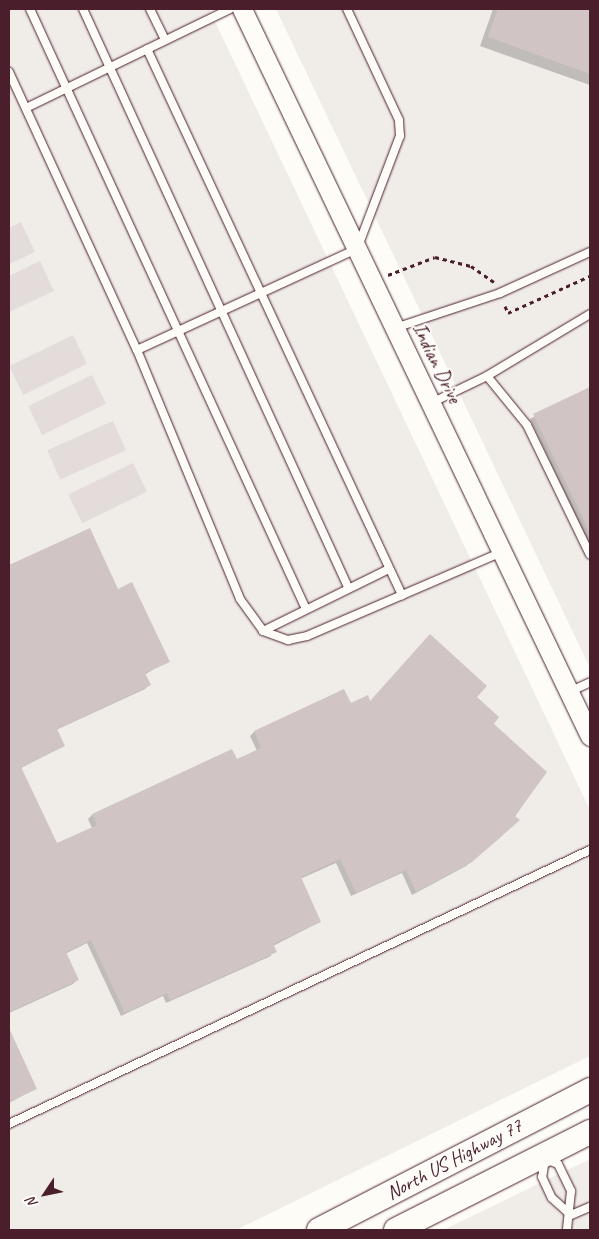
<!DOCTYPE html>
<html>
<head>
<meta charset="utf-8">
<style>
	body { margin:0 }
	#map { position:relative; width:599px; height:1239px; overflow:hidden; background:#fdfcf7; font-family:Caveat,sans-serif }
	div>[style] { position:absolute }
	.built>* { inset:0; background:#f0ece8 }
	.green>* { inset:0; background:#e3dcda; transform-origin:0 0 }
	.shadow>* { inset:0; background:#0003 }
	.building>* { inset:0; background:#d0c5c4 }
	.path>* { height:3px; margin-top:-1.5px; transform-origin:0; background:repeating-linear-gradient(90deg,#4a1f2b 0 4px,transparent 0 8px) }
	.roads { filter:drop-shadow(0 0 1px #4a1f2b) drop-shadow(0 0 1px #4a1f2b) }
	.service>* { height:8px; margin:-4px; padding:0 4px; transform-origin:4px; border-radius:4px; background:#fdfcf7 }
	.tertiary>* { height:19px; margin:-9.5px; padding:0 9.5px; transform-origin:9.5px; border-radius:9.5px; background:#fdfcf7 }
	.primary>* { height:24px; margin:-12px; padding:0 12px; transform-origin:12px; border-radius:12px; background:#fdfcf7 }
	span { translate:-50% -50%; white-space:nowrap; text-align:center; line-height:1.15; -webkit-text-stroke:4px #fdfcf7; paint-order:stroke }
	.street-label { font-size:20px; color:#4a1f2b }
	.frame { position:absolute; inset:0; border:10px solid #4a1f2b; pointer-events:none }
	.north { position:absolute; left:20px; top:1169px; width:50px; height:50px; -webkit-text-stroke:4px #fdfcf7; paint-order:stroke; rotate:236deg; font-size:14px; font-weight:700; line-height:20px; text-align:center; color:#4a1f2b }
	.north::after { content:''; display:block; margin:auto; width:18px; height:22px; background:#4a1f2b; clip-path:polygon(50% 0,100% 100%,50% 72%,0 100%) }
</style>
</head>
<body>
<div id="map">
	<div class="built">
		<div style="clip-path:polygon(9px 9px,209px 9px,590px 810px,590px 1056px,236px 1230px,9px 1230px)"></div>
		<div style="clip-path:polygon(276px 9px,590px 9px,590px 668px,445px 363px)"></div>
		<div style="clip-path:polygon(590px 1159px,590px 1230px,443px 1230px)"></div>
	</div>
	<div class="green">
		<div style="clip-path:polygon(21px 222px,35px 252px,9px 264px,9px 228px)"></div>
		<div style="clip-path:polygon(40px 261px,54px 291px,9px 312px,9px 276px)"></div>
		<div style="left:73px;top:335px;width:32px;height:71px;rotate:64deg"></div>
		<div style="left:92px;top:375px;width:32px;height:71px;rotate:64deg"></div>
		<div style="left:113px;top:421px;width:32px;height:72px;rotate:66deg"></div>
		<div style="left:133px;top:463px;width:32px;height:72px;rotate:64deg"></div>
	</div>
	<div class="shadow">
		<div style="clip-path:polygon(493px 9px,590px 9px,590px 85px,480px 46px)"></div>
		<div style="clip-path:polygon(590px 388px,590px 545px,530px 419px)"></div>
		<div style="clip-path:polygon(89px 529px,118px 590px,168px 661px,144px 675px,149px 685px,145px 689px,56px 730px,64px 746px,21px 768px,57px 845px,92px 828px,88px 819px,92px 815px,232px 750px,237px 761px,257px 751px,250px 736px,254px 732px,344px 690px,350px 705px,475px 697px,492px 724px,545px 772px,502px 836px,466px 866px,412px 895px,402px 873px,351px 896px,336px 863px,300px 879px,320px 922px,273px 946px,271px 956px,166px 1003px,163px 996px,121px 1016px,87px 943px,65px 954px,77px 980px,73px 984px,9px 1013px,9px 567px)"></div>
		<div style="clip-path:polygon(9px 1031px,35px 1089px,9px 1103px)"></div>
	</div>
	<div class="building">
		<div style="clip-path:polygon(498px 9px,590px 9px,590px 74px,488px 37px)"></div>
		<div style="clip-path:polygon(590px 387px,590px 533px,533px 414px)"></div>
		<div style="clip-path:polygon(90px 528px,118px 589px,132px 582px,170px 662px,145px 673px,151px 685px,57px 729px,65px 746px,21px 767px,57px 843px,97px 825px,92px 814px,232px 749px,237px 759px,261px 748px,254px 731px,344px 689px,351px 703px,368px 695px,370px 701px,430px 634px,487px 686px,477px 697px,499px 717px,494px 724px,547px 772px,515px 816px,520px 820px,472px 862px,416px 892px,406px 870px,356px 893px,340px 859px,301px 877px,321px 922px,273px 944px,277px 952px,170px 1000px,167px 993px,125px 1013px,91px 940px,66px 952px,79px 980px,9px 1012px,9px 565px)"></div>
		<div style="clip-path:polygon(9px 1028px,37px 1089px,9px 1102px)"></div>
	</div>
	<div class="path">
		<div style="left:388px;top:275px;width:50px;rotate:-21deg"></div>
		<div style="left:435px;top:257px;width:37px;rotate:14deg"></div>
		<div style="left:471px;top:266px;width:28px;rotate:35deg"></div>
		<div style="left:505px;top:306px;width:8px;rotate:67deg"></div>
		<div style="left:508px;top:313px;width:90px;rotate:-24.3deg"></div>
	</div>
	<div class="roads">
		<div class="service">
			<div style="left:30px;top:9px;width:660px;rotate:65.3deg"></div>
			<div style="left:83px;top:9px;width:636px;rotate:65.37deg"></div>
			<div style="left:150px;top:9px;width:34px;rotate:64deg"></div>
			<div style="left:147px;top:49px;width:603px;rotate:64.97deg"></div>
			<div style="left:9px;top:72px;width:306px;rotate:65.3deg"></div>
			<div style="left:137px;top:350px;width:269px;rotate:67.5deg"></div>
			<div style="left:240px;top:599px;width:39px;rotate:54deg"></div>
			<div style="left:263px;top:631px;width:27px;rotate:20deg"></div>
			<div style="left:288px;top:640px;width:19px;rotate:-12deg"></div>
			<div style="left:307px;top:636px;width:212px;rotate:-23.3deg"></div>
			<div style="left:26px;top:108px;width:227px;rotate:-25.9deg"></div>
			<div style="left:395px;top:328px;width:111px;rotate:-18.4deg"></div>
			<div style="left:500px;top:293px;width:99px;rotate:-24.5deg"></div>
			<div style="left:137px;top:350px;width:242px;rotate:-24.7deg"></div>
			<div style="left:357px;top:249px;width:121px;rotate:-69.2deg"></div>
			<div style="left:400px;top:136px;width:16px;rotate:-94deg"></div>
			<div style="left:399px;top:120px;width:123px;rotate:-115.1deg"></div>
			<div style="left:487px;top:376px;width:63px;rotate:50.8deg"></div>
			<div style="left:527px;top:425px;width:144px;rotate:64.1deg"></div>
			<div style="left:431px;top:403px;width:62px;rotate:-25.7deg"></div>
			<div style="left:487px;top:376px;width:120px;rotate:-31deg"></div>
			<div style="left:263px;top:631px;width:140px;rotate:-26.2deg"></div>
			<div style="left:569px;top:692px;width:23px;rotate:-25deg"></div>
			<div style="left:9px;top:1124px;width:642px;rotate:-25.25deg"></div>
			<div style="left:545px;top:1159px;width:18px;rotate:99deg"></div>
			<div style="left:542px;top:1177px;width:23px;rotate:65deg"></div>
			<div style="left:552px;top:1198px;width:25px;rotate:42deg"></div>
			<div style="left:546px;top:1159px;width:13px;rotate:23deg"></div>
			<div style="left:558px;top:1164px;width:30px;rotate:64deg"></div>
			<div style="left:571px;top:1191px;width:39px;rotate:96deg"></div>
			<div style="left:571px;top:1215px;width:21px;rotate:-23deg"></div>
		</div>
		<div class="tertiary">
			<div style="left:242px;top:9px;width:806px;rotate:64.42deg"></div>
		</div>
		<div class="primary">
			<div style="left:319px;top:1230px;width:305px;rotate:-27.3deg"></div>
			<div style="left:396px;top:1230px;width:217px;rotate:-26.8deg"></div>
		</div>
	</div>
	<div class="street-label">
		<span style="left:437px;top:363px;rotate:64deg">Indian Drive</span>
		<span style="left:454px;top:1159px;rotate:-28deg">North US Highway 77</span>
	</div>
	<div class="frame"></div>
	<div class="north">N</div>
</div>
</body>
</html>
